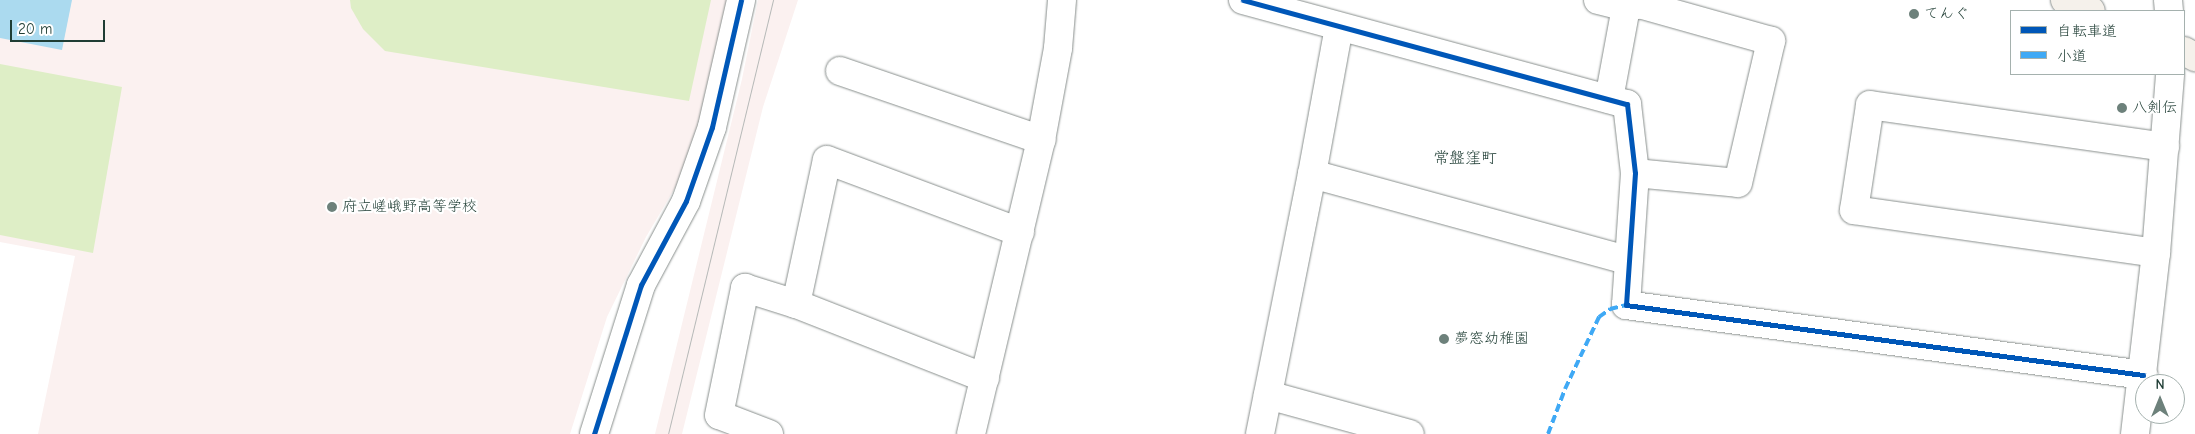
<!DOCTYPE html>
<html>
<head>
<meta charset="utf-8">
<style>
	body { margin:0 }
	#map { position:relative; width:2195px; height:434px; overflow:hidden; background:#fff; font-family:"Comic Neue","Klee One",sans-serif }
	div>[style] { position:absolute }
	.built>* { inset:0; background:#fbf1f0 }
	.green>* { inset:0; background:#deeec6 }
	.water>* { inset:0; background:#abdaef }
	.roads { filter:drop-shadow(0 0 1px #898f8d) drop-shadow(0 0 1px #898f8d) }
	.minor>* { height:28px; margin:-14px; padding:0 14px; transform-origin:14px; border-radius:14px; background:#fff }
	.major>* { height:28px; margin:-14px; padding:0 14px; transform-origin:14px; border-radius:14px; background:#f5f1eb }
	.tram>* { height:1px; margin:-0.5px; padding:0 0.5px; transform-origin:0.5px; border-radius:0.5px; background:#b6b9b8 }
	.quiet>* { height:4px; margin-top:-2px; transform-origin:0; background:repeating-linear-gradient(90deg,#3fa9f5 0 8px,transparent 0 12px) }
	.cycleway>* { height:5px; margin:-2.5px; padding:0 2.5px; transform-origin:2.5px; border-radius:2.5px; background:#0057b8 }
	.dots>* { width:14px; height:14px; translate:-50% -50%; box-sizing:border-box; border:2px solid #fff; border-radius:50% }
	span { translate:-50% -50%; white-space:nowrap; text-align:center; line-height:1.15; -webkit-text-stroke:4.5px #fff; paint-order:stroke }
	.poi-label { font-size:15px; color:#1f3d34 }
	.left { translate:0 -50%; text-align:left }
	.neighbourhood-label { font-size:16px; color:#1f3d34 }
	.legend { position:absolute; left:2010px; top:10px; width:175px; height:65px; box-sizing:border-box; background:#fff; border:1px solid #a5b1ae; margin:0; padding:6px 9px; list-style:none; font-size:15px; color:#1f3d34 }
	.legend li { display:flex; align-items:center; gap:10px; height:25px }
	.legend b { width:25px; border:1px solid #a5b1ae }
	.north { position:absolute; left:2135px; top:374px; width:50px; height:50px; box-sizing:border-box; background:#fff; border:1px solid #a5b1ae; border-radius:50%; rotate:0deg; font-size:14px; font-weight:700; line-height:20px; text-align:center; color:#1f3d34 }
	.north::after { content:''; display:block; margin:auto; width:18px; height:22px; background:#6d817b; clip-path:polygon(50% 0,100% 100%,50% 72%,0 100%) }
	.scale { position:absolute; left:10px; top:20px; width:95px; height:22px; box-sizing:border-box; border:2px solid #1f3d34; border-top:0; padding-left:6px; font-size:15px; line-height:18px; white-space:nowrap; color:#1f3d34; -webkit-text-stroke:4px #fff; paint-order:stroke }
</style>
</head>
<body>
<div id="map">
	<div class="built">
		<div style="clip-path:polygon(0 0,727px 0,703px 108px,682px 176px,646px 237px,607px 317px,570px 434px,38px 434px,75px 256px,0 242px)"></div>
		<div style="clip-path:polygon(758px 0,798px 0,763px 107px,682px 434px,655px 434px,742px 79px)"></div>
	</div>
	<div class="green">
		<div style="clip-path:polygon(350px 0,711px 0,689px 101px,385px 51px,363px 29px,351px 8px)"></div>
		<div style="clip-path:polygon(0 64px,122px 87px,93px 253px,0 235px)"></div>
	</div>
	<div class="water">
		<div style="clip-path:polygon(0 0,72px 0,62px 50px,0 38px)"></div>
	</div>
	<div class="roads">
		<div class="minor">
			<div style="left:1243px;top:0;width:398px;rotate:15.2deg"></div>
			<div style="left:1627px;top:104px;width:69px;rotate:83.4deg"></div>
			<div style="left:1635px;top:173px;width:132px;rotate:93.9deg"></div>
			<div style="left:1626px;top:305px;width:522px;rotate:7.71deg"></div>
			<div style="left:1598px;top:0;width:29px;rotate:14deg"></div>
			<div style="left:1626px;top:7px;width:17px;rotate:-10deg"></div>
			<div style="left:2168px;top:0;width:11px;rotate:85deg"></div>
			<div style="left:840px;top:71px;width:213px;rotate:18.9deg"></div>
			<div style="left:1609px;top:99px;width:94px;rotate:-79.5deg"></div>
			<div style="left:1635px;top:173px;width:103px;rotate:5.5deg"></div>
			<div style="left:1738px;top:183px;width:146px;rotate:-76.9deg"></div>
			<div style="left:1771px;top:41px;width:133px;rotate:-164.3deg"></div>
			<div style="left:1312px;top:174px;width:327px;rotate:15.3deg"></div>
			<div style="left:2156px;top:253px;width:305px;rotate:-171.9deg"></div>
			<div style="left:1854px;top:210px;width:106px;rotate:-81.3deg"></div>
			<div style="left:1870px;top:105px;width:298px;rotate:8.1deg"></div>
			<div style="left:985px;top:378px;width:203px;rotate:-158.6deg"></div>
			<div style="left:796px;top:304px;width:147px;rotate:-77.9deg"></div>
			<div style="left:827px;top:160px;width:206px;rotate:20.5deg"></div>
			<div style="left:1268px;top:395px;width:147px;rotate:15.4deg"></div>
			<div style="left:594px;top:434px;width:156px;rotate:-72.5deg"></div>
			<div style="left:641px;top:285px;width:95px;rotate:-61.8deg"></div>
			<div style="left:686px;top:201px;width:78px;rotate:-70.6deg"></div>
			<div style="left:712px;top:127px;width:130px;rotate:-77.1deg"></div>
			<div style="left:769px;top:434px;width:53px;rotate:-159.2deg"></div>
			<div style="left:719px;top:415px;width:130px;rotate:-78.4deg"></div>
			<div style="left:745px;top:288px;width:53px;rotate:17.4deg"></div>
			<div style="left:971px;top:434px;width:302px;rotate:-76.6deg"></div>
			<div style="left:1041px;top:140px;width:94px;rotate:-79.5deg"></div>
			<div style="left:1058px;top:48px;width:48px;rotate:-85.2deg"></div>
			<div style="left:1260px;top:434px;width:265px;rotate:-78.7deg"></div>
			<div style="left:1312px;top:174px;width:149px;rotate:-79.6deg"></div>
			<div style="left:2135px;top:434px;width:182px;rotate:-83.4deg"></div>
			<div style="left:2156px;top:253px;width:180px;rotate:-85.5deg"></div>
		</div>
		<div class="major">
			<div style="left:2065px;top:0;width:28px;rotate:23deg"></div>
			<div style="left:2184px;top:51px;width:13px;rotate:29deg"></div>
		</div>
	</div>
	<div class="tram">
		<div style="left:668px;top:434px;width:447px;rotate:-76.4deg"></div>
	</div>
	<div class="quiet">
		<div style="left:1548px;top:434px;width:48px;rotate:-69.3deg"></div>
		<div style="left:1565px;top:389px;width:80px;rotate:-64.7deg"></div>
		<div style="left:1599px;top:317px;width:14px;rotate:-36deg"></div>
		<div style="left:1610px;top:309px;width:16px;rotate:-14deg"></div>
	</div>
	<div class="cycleway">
		<div style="left:1243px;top:0;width:398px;rotate:15.2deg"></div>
		<div style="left:1627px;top:104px;width:69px;rotate:83.4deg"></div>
		<div style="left:1635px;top:173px;width:132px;rotate:93.9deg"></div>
		<div style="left:1626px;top:305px;width:522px;rotate:7.71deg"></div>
		<div style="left:594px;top:434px;width:156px;rotate:-72.5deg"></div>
		<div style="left:641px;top:285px;width:95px;rotate:-61.8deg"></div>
		<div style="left:686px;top:201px;width:78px;rotate:-70.6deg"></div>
		<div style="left:712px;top:127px;width:130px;rotate:-77.1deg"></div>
	</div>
	<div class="dots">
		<div style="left:1914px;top:14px;background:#6d817b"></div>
		<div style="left:2122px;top:108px;background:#6d817b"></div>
		<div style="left:332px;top:207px;background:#6d817b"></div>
		<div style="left:1444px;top:339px;background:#6d817b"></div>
	</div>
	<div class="poi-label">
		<span class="left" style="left:1924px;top:14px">てんぐ</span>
		<span class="left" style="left:2132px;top:108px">八剣伝</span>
		<span class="left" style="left:342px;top:207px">府立嵯峨野高等学校</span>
		<span class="left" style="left:1454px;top:339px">夢窓幼稚園</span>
	</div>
	<div class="neighbourhood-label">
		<span style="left:1465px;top:158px">常盤窪町</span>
	</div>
	<ul class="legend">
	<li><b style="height:6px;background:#0057b8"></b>自転車道</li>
	<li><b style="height:6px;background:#3fa9f5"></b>小道</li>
	</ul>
	<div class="north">N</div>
	<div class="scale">20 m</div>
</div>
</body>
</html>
